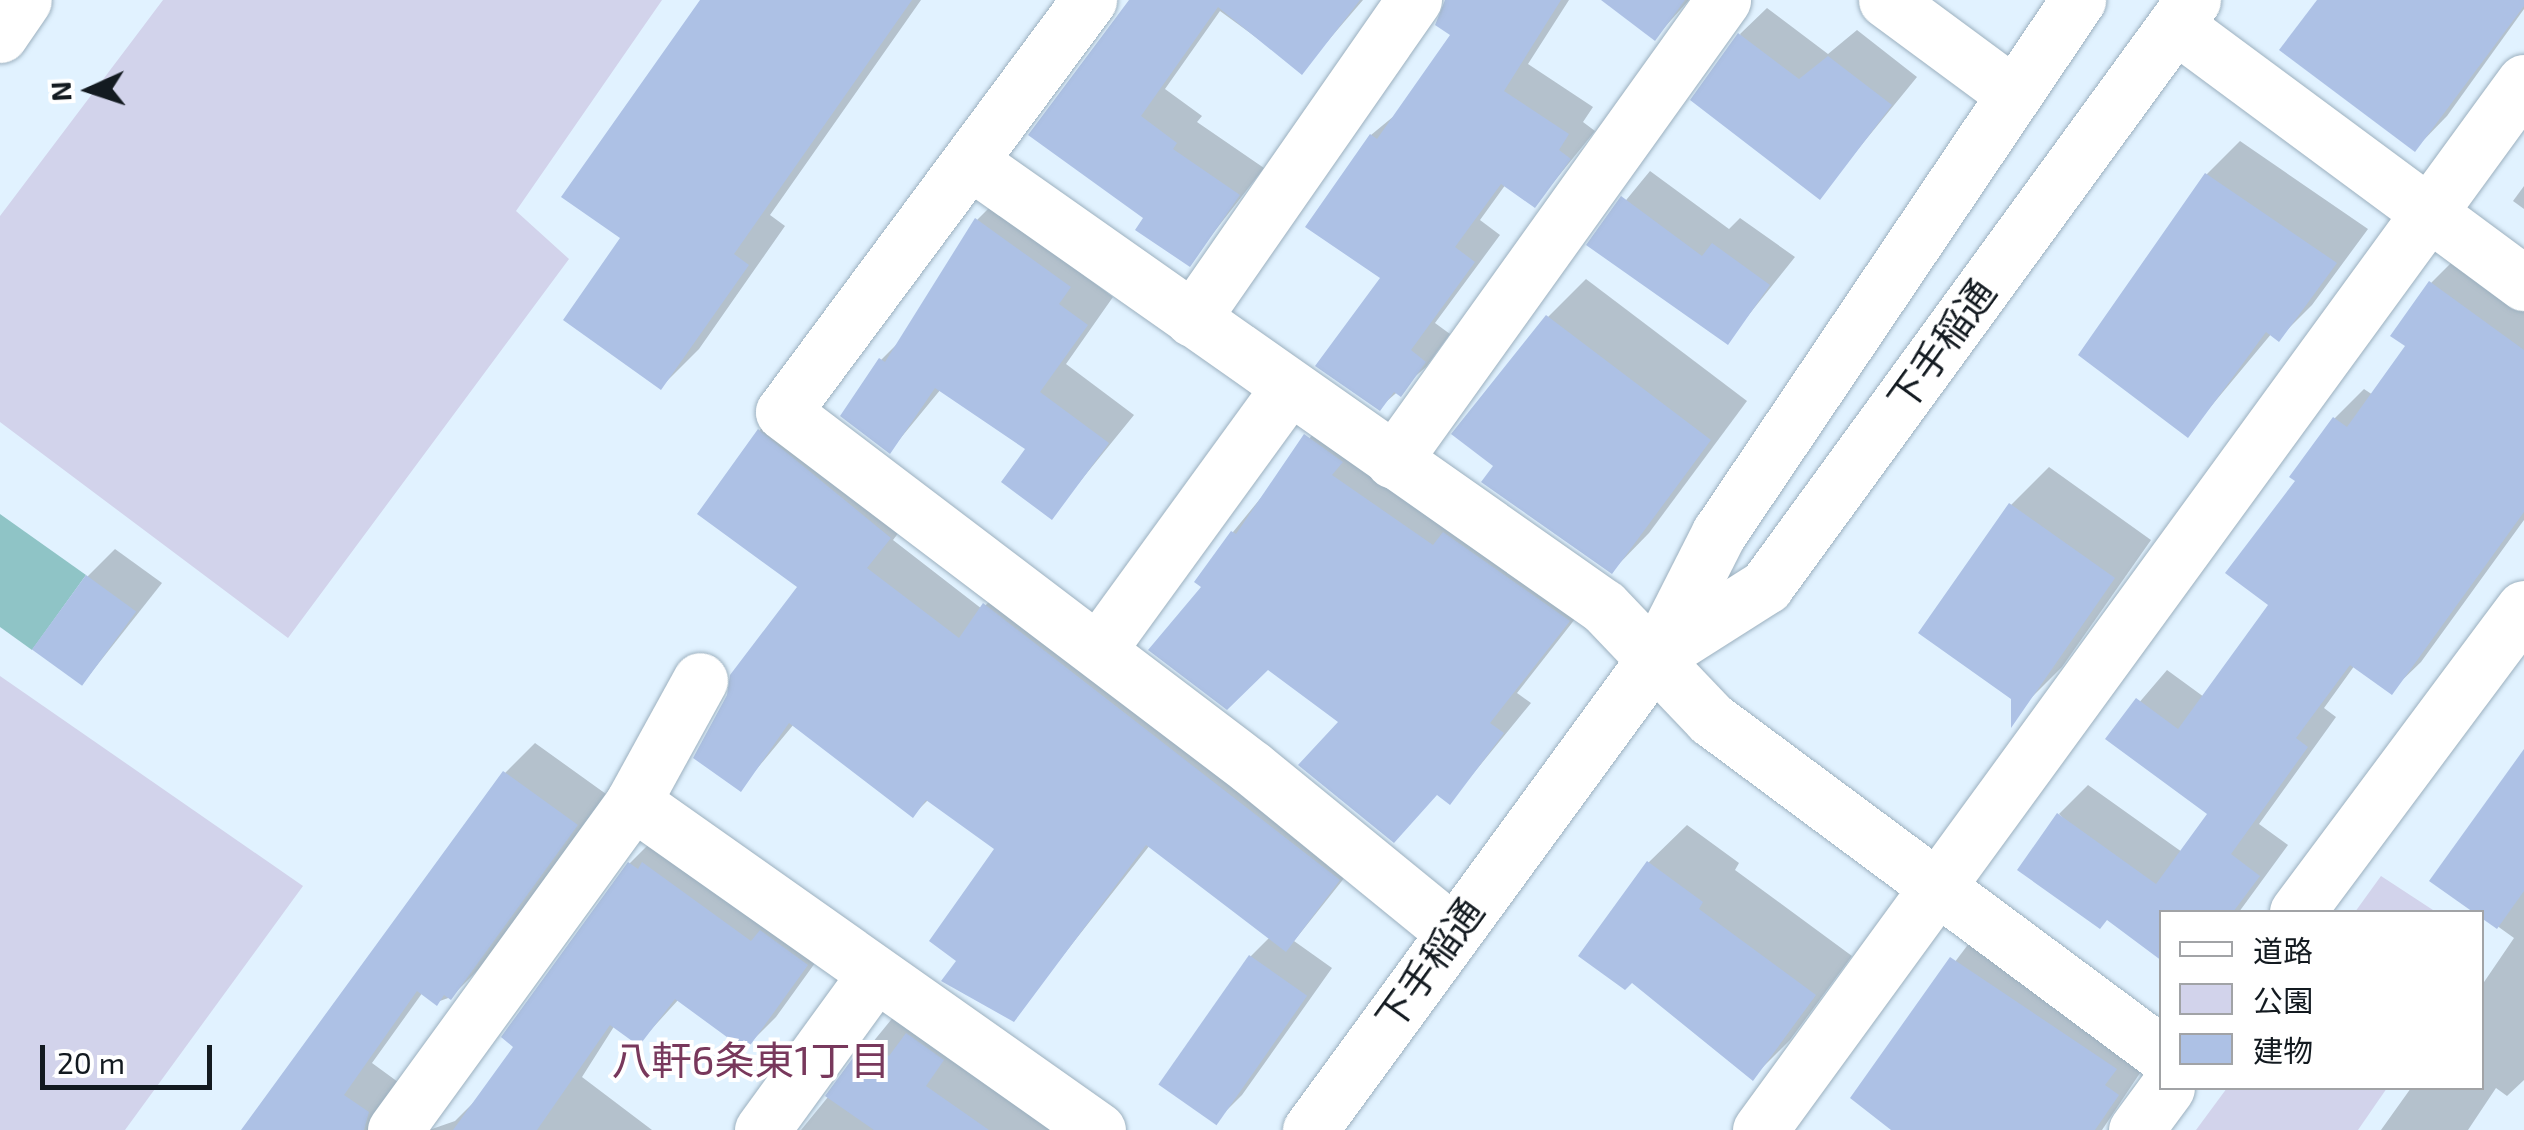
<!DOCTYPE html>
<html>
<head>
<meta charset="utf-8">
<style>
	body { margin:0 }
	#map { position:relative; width:2524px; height:1130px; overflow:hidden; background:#e1f2ff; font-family:"Exo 2","Noto Sans JP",sans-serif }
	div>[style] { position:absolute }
	.green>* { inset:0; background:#d2d3eb }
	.water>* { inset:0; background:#8fc4c6 }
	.shadow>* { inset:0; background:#0003 }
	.building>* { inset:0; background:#adc1e5; transform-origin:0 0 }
	.roads { filter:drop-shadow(0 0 2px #9cb0bf) drop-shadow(0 0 2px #9cb0bf) }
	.minor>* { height:55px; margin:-27.5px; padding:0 27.5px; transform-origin:27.5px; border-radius:27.5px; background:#fff }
	.secondary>* { height:55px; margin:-27.5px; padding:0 27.5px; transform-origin:27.5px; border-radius:27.5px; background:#fff }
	span { translate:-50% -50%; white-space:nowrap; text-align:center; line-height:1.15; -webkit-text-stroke:8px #fff; paint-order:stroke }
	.street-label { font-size:38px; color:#131a20 }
	.neighbourhood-label { font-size:40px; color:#78385c }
	.legend { position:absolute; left:2159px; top:910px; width:325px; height:180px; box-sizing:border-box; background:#fff; border:2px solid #a1a3a6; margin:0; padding:12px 18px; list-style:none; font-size:30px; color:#131a20 }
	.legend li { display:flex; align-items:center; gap:20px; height:50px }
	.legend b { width:50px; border:2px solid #a1a3a6 }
	.north { position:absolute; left:40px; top:40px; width:100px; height:100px; -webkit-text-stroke:8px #fff; paint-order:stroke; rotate:267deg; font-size:28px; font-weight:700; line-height:40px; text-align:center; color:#131a20 }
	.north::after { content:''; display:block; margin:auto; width:35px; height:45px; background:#131a20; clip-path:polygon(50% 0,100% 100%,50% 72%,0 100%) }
	.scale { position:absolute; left:40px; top:1045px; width:172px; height:45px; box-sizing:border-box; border:5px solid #131a20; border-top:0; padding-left:12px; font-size:30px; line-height:35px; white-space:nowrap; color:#131a20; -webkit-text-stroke:8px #fff; paint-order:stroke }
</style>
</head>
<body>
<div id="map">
	<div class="green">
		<div style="clip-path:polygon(163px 0,662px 0,516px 211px,569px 259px,288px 638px,0 422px,0 216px)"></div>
		<div style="clip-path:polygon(0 676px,303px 886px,125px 1130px,0 1130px)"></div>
		<div style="clip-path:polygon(2381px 876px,2436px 912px,2355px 912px)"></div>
		<div style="clip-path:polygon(2227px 1088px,2387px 1088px,2358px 1130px,2196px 1130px)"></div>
	</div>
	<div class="water">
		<div style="clip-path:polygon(0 514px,86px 575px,32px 650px,0 627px)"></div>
	</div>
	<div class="shadow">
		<div style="clip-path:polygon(703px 0,921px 0,770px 215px,785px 226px,699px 349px,661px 387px,623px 238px)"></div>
		<div style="clip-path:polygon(1131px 0,1363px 0,1302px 71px,1220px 11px,1165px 89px,1202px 116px,1197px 122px,1264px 168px,1189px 264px,1146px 218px)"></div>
		<div style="clip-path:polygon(1447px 0,1569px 0,1528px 64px,1593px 107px,1583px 122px,1595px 131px,1535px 205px,1506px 184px,1480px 220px,1500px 235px,1435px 323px,1450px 334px,1426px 367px,1379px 408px,1384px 278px,1371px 135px,1400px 111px,1454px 34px)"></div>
		<div style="clip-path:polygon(1605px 0,1689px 0,1655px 38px)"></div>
		<div style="clip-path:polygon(2320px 0,2524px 0,2524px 9px,2447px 116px,2415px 149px)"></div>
		<div style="clip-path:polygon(1767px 8px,1828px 54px,1857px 30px,1917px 77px,1819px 197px,1740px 34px)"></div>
		<div style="clip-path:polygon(2240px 141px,2368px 229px,2312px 305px,2279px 338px,2272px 333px,2188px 434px,2081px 354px,2207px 174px)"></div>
		<div style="clip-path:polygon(1650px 171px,1729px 229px,1740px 218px,1795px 257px,1727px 342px,1590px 244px)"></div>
		<div style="clip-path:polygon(2524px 186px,2524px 209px,2513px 201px)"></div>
		<div style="clip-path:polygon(1004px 193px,1096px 259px,1085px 276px,1113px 297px,1066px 364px,1134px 415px,1052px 516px,1029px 449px,941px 389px,890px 451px,881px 360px,904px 337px,977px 220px)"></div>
		<div style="clip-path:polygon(2461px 253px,2524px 299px,2524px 520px,2421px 662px,2391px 691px,2355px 665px,2324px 708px,2336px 717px,2259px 824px,2288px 845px,2239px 912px,2162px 912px,2059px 814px,2088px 785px,2182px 852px,2210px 814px,2108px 739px,2167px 670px,2204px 697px,2272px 604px,2298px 480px,2335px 418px,2364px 389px,2373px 395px,2408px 346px,2431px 283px)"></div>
		<div style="clip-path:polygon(1586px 279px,1747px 401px,1649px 533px,1612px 571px,1497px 465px,1548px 317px)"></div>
		<div style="clip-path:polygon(786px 404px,916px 510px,893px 540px,982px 609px,1012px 578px,1365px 852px,1294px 941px,1332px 968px,1242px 1095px,1215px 1122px,1251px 956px,1270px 937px,1150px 845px,1013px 1019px,945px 981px,959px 960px,997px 848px,929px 799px,913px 815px,794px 724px,741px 788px,801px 587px,760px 430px)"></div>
		<div style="clip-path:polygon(1335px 407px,1597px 591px,1517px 693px,1531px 703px,1450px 802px,1342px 721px,1204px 586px,1233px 532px)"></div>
		<div style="clip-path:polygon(2049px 467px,2151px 540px,2062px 667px,2024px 705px,2011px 505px)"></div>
		<div style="clip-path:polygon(115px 549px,162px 583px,83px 683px,88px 576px)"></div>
		<div style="clip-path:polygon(535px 743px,606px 794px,481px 967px,451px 997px,437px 1002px,423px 992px,372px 1063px,398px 1082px,419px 1130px,243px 1130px,505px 773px)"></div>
		<div style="clip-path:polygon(2524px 753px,2524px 1080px,2507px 1096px,2496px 1088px,2468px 1130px,2381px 1130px,2411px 1088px,2482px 1088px,2482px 985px,2514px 938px,2482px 915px)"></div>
		<div style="clip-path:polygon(1687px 825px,1739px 863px,1735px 870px,1852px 956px,1790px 1040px,1752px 1078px,1632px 980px,1582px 955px,1649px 862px)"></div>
		<div style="clip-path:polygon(660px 833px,836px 934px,776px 1017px,746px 1047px,679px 999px,639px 1043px,615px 1025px,582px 1077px,652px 1130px,429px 1130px,455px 1121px,483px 1093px,517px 1046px,504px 1037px,630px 863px)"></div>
		<div style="clip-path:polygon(1976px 934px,2142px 1070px,2102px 1130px,1895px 1130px,1853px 1097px)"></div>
		<div style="clip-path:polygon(895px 1015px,1050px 1130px,801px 1130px)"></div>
	</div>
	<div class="building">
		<div style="clip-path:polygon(700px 0,912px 0,734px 254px,749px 265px,661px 390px,563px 320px,620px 238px,561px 197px)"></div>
		<div style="clip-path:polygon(1129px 0,1360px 0,1302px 75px,1218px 7px,1141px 116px,1177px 143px,1173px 149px,1240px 195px,1190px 267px,1135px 230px,1143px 218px,1028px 135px)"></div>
		<div style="clip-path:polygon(1445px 0,1561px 0,1504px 91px,1569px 134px,1559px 150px,1571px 159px,1535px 208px,1501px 184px,1455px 247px,1475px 262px,1411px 350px,1426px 362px,1401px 397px,1394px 392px,1380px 411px,1315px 366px,1380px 278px,1305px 227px,1370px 134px,1377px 139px,1450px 35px,1435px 25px)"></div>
		<div style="clip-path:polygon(1601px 0,1685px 0,1655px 41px)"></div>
		<div style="clip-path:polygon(2317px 0,2524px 0,2524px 6px,2415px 152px,2279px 50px)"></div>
		<div style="clip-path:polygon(1738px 33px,1799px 79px,1828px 56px,1892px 105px,1820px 200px,1690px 100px)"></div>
		<div style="clip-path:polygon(2205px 173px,2337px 263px,2279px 342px,2266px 332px,2188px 438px,2078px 355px)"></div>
		<div style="clip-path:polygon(1621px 196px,1702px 256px,1712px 243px,1770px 285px,1728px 345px,1586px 245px)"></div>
		<div style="clip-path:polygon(975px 218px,1071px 287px,1059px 304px,1088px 325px,1040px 392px,1109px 443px,1052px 520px,1001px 482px,1025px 449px,935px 388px,890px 454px,840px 416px,879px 358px,885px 362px)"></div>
		<div style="clip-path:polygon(2429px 281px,2524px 350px,2524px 512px,2392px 695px,2350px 665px,2296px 738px,2308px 747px,2231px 854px,2260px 876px,2233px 912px,2162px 912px,2162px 961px,2107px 920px,2100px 929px,2017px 870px,2057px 813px,2156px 884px,2207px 814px,2105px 739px,2136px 698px,2178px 729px,2268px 605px,2225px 573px,2295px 481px,2289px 477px,2333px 417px,2347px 427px,2405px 346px,2390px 336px)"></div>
		<div style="clip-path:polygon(1546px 315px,1711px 440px,1612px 574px,1481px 482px,1493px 466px,1451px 434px)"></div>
		<div style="clip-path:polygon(758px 429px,891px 538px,867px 568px,959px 638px,983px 603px,1340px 880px,1286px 952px,1146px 845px,1014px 1022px,941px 981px,956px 961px,929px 941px,994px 849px,926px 800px,913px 818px,789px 723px,741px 792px,693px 758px,727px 695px,730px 675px,797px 587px,697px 514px)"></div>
		<div style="clip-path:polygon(1304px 434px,1343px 462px,1332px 475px,1433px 545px,1443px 532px,1570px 621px,1490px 723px,1504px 733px,1450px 805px,1437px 795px,1394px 843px,1298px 765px,1338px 722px,1268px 670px,1227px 710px,1148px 650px,1201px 587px,1194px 582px,1231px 531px,1236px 534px)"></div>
		<div style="clip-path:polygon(2009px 503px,2115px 578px,2011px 728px,2011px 699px,1918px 633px)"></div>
		<div style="left:86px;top:575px;width:62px;height:92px;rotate:36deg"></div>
		<div style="clip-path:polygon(2524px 749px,2524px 891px,2497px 929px,2429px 881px)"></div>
		<div style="clip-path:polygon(503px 771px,578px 825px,451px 1000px,444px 995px,437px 1006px,417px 991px,344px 1095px,369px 1112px,364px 1130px,241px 1130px)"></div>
		<div style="clip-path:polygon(1647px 861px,1703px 902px,1699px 909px,1816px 995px,1753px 1081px,1632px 983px,1625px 990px,1578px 956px)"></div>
		<div style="clip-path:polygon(628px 862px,638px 869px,642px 862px,751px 941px,760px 930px,808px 965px,746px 1051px,675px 999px,639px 1046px,610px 1025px,537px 1130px,453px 1130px,513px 1047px,501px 1037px)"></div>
		<div style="left:1249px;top:955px;width:71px;height:158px;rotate:35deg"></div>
		<div style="clip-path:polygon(1950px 957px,2117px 1069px,2105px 1085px,2119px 1095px,2095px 1130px,1891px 1130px,1850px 1098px)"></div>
		<div style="clip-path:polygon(906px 1033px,944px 1060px,926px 1086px,989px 1130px,874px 1130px,825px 1096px,866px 1040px,889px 1056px)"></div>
	</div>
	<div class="roads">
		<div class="minor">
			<div style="left:1089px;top:0;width:513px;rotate:126.6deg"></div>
			<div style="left:783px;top:412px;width:589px;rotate:37.2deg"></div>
			<div style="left:1252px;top:768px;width:258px;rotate:39.2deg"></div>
			<div style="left:1886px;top:0;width:155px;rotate:36.4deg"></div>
			<div style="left:2175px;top:25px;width:434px;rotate:36.5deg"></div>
			<div style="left:0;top:35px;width:42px;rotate:-55.6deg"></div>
			<div style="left:972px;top:163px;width:772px;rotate:35.09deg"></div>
			<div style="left:1604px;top:607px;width:155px;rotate:46.3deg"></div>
			<div style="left:1711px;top:719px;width:562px;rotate:36.6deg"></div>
			<div style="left:1192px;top:319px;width:389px;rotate:-55.2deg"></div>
			<div style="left:1393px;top:461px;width:567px;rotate:-54.4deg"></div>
			<div style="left:1098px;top:650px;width:325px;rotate:-54deg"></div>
			<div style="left:633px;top:802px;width:569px;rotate:35.2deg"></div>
			<div style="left:2297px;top:912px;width:379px;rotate:-53.3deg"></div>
			<div style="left:395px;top:1130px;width:405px;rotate:-54deg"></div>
			<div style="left:633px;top:802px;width:139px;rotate:-61.2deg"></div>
			<div style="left:762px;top:1130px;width:189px;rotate:-54deg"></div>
			<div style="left:1760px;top:1130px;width:1297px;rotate:-53.91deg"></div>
			<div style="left:2136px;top:1130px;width:52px;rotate:-53.6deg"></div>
		</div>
		<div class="secondary">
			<div style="left:1659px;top:654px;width:127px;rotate:-32.4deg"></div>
			<div style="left:1766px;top:586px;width:725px;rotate:-53.92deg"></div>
			<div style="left:1310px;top:1130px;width:588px;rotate:-53.85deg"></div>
			<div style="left:1657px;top:655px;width:137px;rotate:-63.1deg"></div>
			<div style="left:1719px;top:533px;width:643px;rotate:-56.04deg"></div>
		</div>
	</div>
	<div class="street-label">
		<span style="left:1941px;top:345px;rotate:-54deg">下手稲通</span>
		<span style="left:1429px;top:964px;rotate:-54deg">下手稲通</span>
	</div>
	<div class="neighbourhood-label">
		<span style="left:751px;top:1059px">八軒6条東1丁目</span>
	</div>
	<ul class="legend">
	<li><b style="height:12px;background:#fff"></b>道路</li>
	<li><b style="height:28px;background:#d2d3eb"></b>公園</li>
	<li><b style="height:28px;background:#adc1e5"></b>建物</li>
	</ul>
	<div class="north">N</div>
	<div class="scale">20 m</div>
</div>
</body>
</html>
